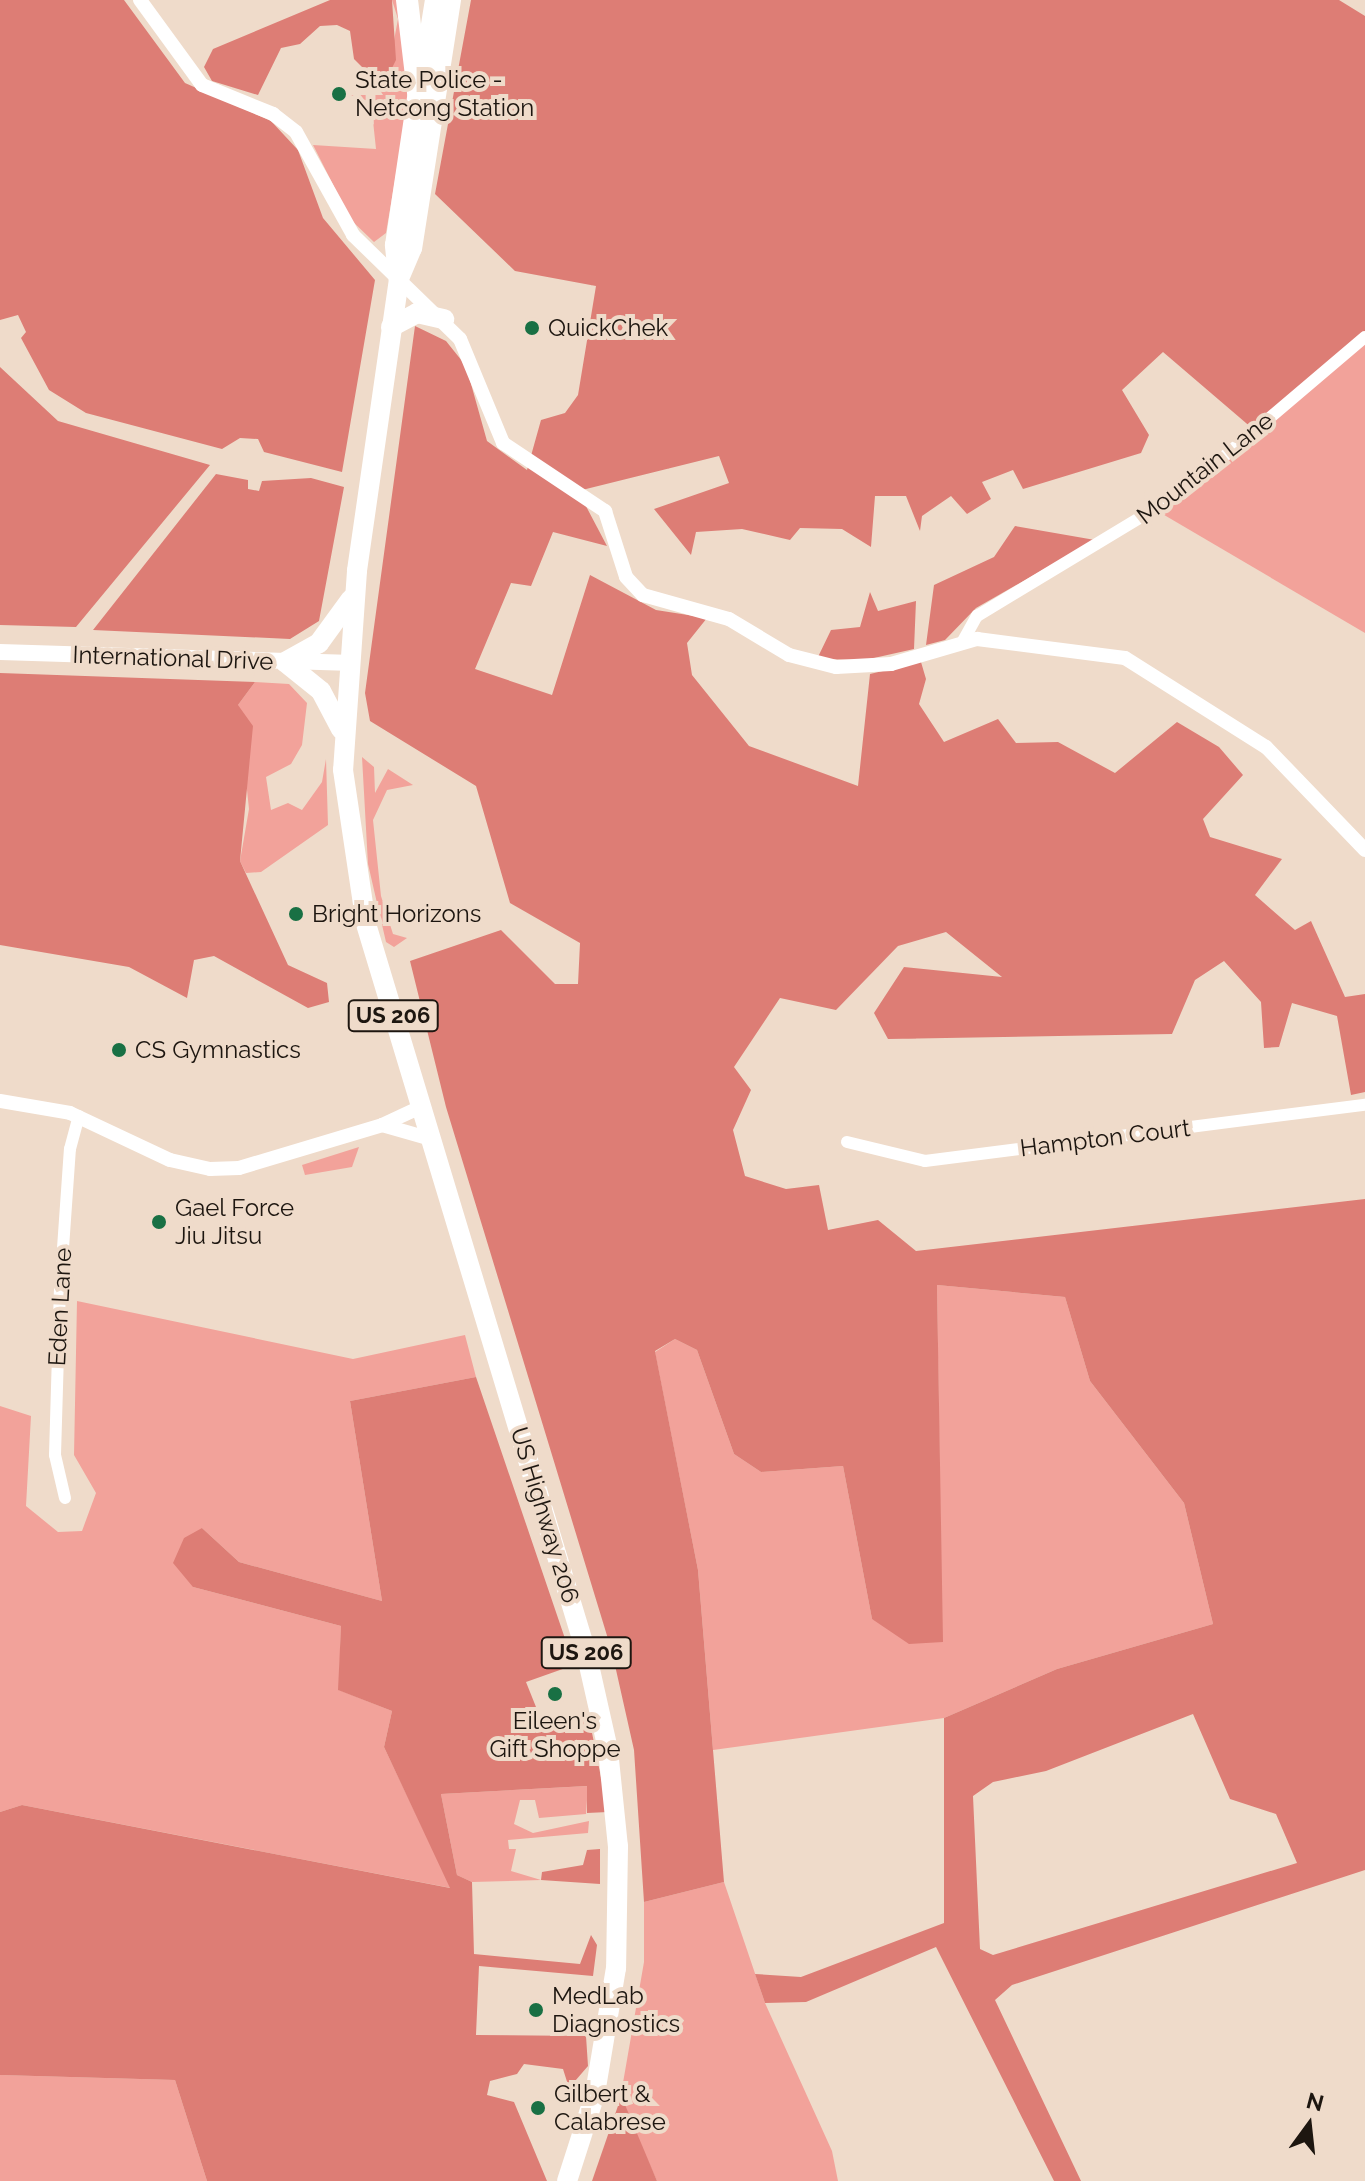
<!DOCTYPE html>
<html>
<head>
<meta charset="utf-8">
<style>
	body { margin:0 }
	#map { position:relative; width:1365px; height:2181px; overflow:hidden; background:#efdbca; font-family:Raleway,sans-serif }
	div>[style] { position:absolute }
	.green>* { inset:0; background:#f2a29a }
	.forest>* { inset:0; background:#dd7d75 }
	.minor>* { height:12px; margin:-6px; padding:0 6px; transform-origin:6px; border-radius:6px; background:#fff }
	.tertiary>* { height:14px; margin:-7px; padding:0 7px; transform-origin:7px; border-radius:7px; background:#fff }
	.secondary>* { height:16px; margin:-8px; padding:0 8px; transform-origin:8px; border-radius:8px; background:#fff }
	.primary>* { height:18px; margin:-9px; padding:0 9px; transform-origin:9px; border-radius:9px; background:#fff }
	.trunk>* { height:20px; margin:-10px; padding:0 10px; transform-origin:10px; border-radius:10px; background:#fff }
	.motorway>* { height:22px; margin:-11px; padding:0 11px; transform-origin:11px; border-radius:11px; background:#fff }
	.dots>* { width:22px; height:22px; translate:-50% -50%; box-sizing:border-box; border:4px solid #efdbca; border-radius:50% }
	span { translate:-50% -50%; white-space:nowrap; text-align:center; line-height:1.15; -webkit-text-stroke:8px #efdbca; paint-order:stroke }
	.shield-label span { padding:2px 6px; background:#efdbca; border:2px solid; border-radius:6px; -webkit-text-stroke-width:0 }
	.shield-label { font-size:22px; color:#1d1610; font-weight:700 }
	.poi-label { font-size:24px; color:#1d1610 }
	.left { translate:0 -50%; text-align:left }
	.street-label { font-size:24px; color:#1d1610 }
	.north { position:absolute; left:1269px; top:2085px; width:80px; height:80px; -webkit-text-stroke:6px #efdbca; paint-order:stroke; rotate:15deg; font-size:22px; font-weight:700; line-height:32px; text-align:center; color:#1d1610 }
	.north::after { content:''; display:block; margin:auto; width:28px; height:36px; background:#1d1610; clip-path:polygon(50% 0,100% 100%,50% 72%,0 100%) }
</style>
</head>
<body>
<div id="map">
	<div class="green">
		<div style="clip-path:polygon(392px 0,401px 0,407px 21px,408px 103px,386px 233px,374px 242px,351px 220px,313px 145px,376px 149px,371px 102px,351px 95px,383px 95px,372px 77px,387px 78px,398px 19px)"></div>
		<div style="clip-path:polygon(1365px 339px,1365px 633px,1154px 509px)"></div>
		<div style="clip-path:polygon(255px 682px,289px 684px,307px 703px,302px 745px,291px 764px,266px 777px,271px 810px,288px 803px,302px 810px,322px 782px,326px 759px,328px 825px,261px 872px,246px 873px,240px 861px,249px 809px,238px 705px)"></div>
		<div style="clip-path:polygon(362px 757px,374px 767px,375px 793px,388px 769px,413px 785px,387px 790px,373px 820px,381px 896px,393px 934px,407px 938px,394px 947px,386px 942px,368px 864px)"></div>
		<div style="clip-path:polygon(359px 1147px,352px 1167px,305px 1175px,302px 1165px)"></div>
		<div style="clip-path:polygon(937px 1285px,1065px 1297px,1090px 1381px,1184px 1503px,1213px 1624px,1057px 1669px,944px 1718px,713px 1750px,698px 1570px,655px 1352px,675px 1339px,697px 1350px,734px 1454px,761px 1472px,843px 1466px,872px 1619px,942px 1642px)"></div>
		<div style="clip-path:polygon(77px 1301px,353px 1359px,465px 1335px,476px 1377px,350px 1401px,382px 1601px,239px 1562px,202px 1528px,193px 1587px,341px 1626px,339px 1690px,392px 1711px,384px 1747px,451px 1888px,22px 1805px,0 1812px,0 1406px,31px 1416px,26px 1506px,58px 1532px,82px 1531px,96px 1493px,74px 1455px)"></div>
		<div style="clip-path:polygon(588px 1786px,586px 1814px,539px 1818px,535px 1800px,520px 1800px,514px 1824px,533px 1833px,589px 1821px,588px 1833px,508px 1840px,509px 1849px,516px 1849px,511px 1871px,541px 1880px,472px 1882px,457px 1875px,441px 1794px)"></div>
		<div style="clip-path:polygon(724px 1882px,765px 2003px,832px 2151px,838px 2181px,657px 2181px,620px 2100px,644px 1962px,644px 1902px)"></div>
		<div style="clip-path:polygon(0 2075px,175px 2080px,207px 2181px,0 2181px)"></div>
	</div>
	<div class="forest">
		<div style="clip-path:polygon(0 0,124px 0,185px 83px,271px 121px,298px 150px,323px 218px,375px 280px,342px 472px,264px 452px,258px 439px,240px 438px,222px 449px,86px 413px,49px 390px,21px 338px,26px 332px,18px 315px,0 320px)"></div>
		<div style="clip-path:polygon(330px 0,392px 0,396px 60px,387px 78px,372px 77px,354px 59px,350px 31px,337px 25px,320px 26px,300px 44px,281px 48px,258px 95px,212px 81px,204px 67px,213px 49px)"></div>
		<div style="clip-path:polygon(evenodd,471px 0,1339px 0,1365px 16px,1365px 339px,1253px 429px,1163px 352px,1122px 390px,1149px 435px,1141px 453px,1023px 489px,1013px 470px,982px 482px,991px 499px,967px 514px,951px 496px,922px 516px,920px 531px,906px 496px,875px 496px,871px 547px,842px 529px,800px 528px,790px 540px,742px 529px,696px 532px,691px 555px,654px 509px,729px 483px,719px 456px,578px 491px,607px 546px,553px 532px,531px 586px,511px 583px,475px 669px,552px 695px,590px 575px,656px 610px,707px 618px,687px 643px,692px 675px,749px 746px,858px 786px,870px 674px,921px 662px,926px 679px,919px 704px,944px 742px,998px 719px,1016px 743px,1058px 742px,1115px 773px,1177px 722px,1219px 747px,1243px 775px,1203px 819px,1210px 837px,1282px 859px,1255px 895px,1295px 930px,1311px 921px,1345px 997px,1365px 994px,1365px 1092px,1351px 1095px,1337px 1016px,1292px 1003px,1279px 1047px,1264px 1048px,1261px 1002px,1224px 961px,1195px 980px,1172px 1034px,888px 1039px,874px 1013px,904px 967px,1002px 977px,946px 932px,898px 946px,836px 1010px,780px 998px,734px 1067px,751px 1090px,733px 1130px,745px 1176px,786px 1189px,819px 1185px,828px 1230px,878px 1220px,916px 1251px,1365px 1199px,1365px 1870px,1012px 1985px,995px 2000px,1081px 2181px,1054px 2181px,936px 1947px,806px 2002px,765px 2003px,755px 1974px,801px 1977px,944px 1923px,944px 1718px,1057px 1669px,1213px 1624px,1184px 1503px,1090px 1381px,1065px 1297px,937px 1285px,943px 1642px,909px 1644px,872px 1619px,843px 1466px,761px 1472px,734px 1454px,697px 1350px,675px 1339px,655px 1351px,698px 1570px,724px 1882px,644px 1902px,634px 1750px,612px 1652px,446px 1107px,410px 961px,501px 930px,555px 984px,578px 984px,580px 943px,510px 903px,476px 786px,370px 721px,365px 693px,415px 326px,446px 341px,466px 366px,487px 441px,527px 470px,541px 420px,565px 413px,578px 395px,596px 286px,515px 271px,435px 194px,471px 0,1193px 1714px,1230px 1799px,1276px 1814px,1297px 1863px,993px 1955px,980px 1949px,973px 1796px,993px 1782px,1046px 1771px,1193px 1714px)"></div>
		<div style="clip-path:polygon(0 367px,58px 421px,210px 465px,76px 627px,0 625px)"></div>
		<div style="clip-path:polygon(216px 474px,248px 480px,248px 489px,259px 491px,262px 481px,311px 478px,344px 487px,319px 621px,290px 639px,93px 630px)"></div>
		<div style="clip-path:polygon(1015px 526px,1095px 540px,976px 608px,945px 640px,926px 645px,934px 585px,994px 557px)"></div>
		<div style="clip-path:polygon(870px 592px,878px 611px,916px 601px,914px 649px,865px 660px,817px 659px,831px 630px,860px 627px)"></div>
		<div style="clip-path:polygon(0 673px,255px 682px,238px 705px,253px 726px,240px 861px,288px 965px,327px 983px,329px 1002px,308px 1008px,214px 956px,194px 960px,187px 998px,129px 967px,0 945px)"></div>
		<div style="clip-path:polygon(476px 1377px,574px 1665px,526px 1682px,540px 1717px,588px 1713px,608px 1812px,587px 1813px,587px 1786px,441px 1794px,457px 1875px,472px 1882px,474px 1954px,580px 1964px,591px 1935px,597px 1945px,593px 1976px,479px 1966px,476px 2035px,586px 2036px,588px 2066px,569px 2088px,563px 2069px,524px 2064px,517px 2074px,490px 2081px,487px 2095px,514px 2102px,547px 2181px,207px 2181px,175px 2080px,0 2075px,0 1812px,22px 1805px,450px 1888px,384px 1747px,392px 1711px,338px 1690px,341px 1626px,193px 1587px,173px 1563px,184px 1538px,202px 1528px,239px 1562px,382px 1601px,350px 1401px)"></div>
		<div style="clip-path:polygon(600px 1849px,600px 1884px,541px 1880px,542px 1872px,583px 1865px,587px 1850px)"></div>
		<div style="clip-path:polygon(620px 2100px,623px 2100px,657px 2181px,592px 2181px)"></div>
	</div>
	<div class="minor">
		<div style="left:963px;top:641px;width:29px;rotate:-61deg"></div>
		<div style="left:977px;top:616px;width:238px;rotate:-31.1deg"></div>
		<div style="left:1181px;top:493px;width:241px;rotate:-40.3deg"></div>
		<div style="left:847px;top:1142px;width:80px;rotate:13.7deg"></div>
		<div style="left:925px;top:1161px;width:444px;rotate:-7.3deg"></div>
		<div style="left:65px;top:1498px;width:44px;rotate:-103.1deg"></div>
		<div style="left:55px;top:1455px;width:164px;rotate:-88.3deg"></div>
		<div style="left:60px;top:1291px;width:142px;rotate:-86deg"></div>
		<div style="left:70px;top:1149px;width:34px;rotate:-75deg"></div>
	</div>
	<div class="tertiary">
		<div style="left:140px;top:0;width:105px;rotate:53.9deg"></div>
		<div style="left:202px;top:85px;width:77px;rotate:22.2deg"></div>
		<div style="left:273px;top:114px;width:29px;rotate:38deg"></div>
		<div style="left:296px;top:132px;width:118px;rotate:61deg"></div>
		<div style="left:353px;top:235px;width:149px;rotate:44.2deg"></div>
		<div style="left:460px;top:339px;width:113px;rotate:67.5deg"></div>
		<div style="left:503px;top:443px;width:123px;rotate:33.7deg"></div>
		<div style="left:605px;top:511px;width:69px;rotate:72.3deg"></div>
		<div style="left:626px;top:577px;width:25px;rotate:47deg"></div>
		<div style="left:643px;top:595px;width:89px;rotate:15.6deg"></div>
		<div style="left:729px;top:619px;width:70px;rotate:31deg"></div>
		<div style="left:789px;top:655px;width:49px;rotate:14.3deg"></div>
		<div style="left:836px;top:667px;width:55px;rotate:-3.1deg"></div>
		<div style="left:891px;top:664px;width:90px;rotate:-16.2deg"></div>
		<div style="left:977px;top:639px;width:149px;rotate:7.3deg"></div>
		<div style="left:1125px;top:658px;width:167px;rotate:32.3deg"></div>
		<div style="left:1266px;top:747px;width:143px;rotate:46.1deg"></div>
		<div style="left:0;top:1101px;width:71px;rotate:9.7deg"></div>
		<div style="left:70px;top:1113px;width:110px;rotate:25.2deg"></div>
		<div style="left:170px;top:1160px;width:41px;rotate:12.7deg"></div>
		<div style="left:210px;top:1169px;width:29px;rotate:-2deg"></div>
		<div style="left:239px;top:1168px;width:149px;rotate:-16.7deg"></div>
		<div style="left:382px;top:1125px;width:51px;rotate:15.9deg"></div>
		<div style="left:382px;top:1125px;width:43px;rotate:-24.8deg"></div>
	</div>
	<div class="secondary">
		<div style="left:0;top:652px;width:345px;rotate:1.8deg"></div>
	</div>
	<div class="primary">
		<div style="left:421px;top:80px;width:81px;rotate:-80.8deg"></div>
	</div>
	<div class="trunk">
		<div style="left:451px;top:0;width:251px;rotate:98.9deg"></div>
		<div style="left:412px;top:248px;width:34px;rotate:113deg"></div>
		<div style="left:399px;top:279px;width:295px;rotate:98.2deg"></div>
		<div style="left:357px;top:571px;width:199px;rotate:94deg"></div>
		<div style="left:343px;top:770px;width:156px;rotate:81.5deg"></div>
		<div style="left:366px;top:924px;width:761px;rotate:73.19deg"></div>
		<div style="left:586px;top:1652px;width:100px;rotate:77.3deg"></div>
		<div style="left:608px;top:1750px;width:97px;rotate:84.1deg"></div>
		<div style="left:618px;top:1846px;width:122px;rotate:90.9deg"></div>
		<div style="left:616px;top:1968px;width:128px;rotate:99.5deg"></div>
		<div style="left:595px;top:2094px;width:91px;rotate:107.8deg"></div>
		<div style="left:398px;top:275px;width:30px;rotate:-96deg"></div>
		<div style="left:395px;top:245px;width:155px;rotate:-81.5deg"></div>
		<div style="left:391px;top:327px;width:30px;rotate:-28deg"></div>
		<div style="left:417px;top:313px;width:28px;rotate:13deg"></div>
		<div style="left:341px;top:729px;width:43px;rotate:-117.8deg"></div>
		<div style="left:321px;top:691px;width:46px;rotate:-141.1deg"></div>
		<div style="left:285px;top:662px;width:39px;rotate:-29deg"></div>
		<div style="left:319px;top:643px;width:54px;rotate:-54deg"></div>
	</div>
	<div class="motorway">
		<div style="left:407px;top:0;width:93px;rotate:83.2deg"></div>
	</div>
	<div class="dots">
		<div style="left:339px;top:94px;background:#197044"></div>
		<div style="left:532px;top:328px;background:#197044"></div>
		<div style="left:296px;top:914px;background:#197044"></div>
		<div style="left:119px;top:1050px;background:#197044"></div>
		<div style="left:159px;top:1222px;background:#197044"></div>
		<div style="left:555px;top:1694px;background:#197044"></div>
		<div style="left:536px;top:2010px;background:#197044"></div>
		<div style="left:538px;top:2108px;background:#197044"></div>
	</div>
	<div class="shield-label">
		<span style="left:393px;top:1016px">US 206</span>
		<span style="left:586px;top:1653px">US 206</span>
	</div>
	<div class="poi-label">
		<span class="left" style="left:355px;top:94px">State Police -<br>Netcong Station</span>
		<span class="left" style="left:548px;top:328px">QuickChek</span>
		<span class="left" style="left:312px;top:914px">Bright Horizons</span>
		<span class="left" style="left:135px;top:1050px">CS Gymnastics</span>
		<span class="left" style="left:175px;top:1222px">Gael Force<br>Jiu Jitsu</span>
		<span style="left:555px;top:1735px">Eileen's<br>Gift Shoppe</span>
		<span class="left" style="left:552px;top:2010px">MedLab<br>Diagnostics</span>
		<span class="left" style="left:554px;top:2108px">Gilbert &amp;<br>Calabrese</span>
	</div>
	<div class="street-label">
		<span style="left:1205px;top:468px;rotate:-38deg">Mountain Lane</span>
		<span style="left:173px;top:658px;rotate:2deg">International Drive</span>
		<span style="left:1105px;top:1138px;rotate:-7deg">Hampton Court</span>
		<span style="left:60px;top:1307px;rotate:-87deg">Eden Lane</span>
		<span style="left:545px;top:1515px;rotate:73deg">US Highway 206</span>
	</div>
	<div class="north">N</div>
</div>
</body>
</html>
